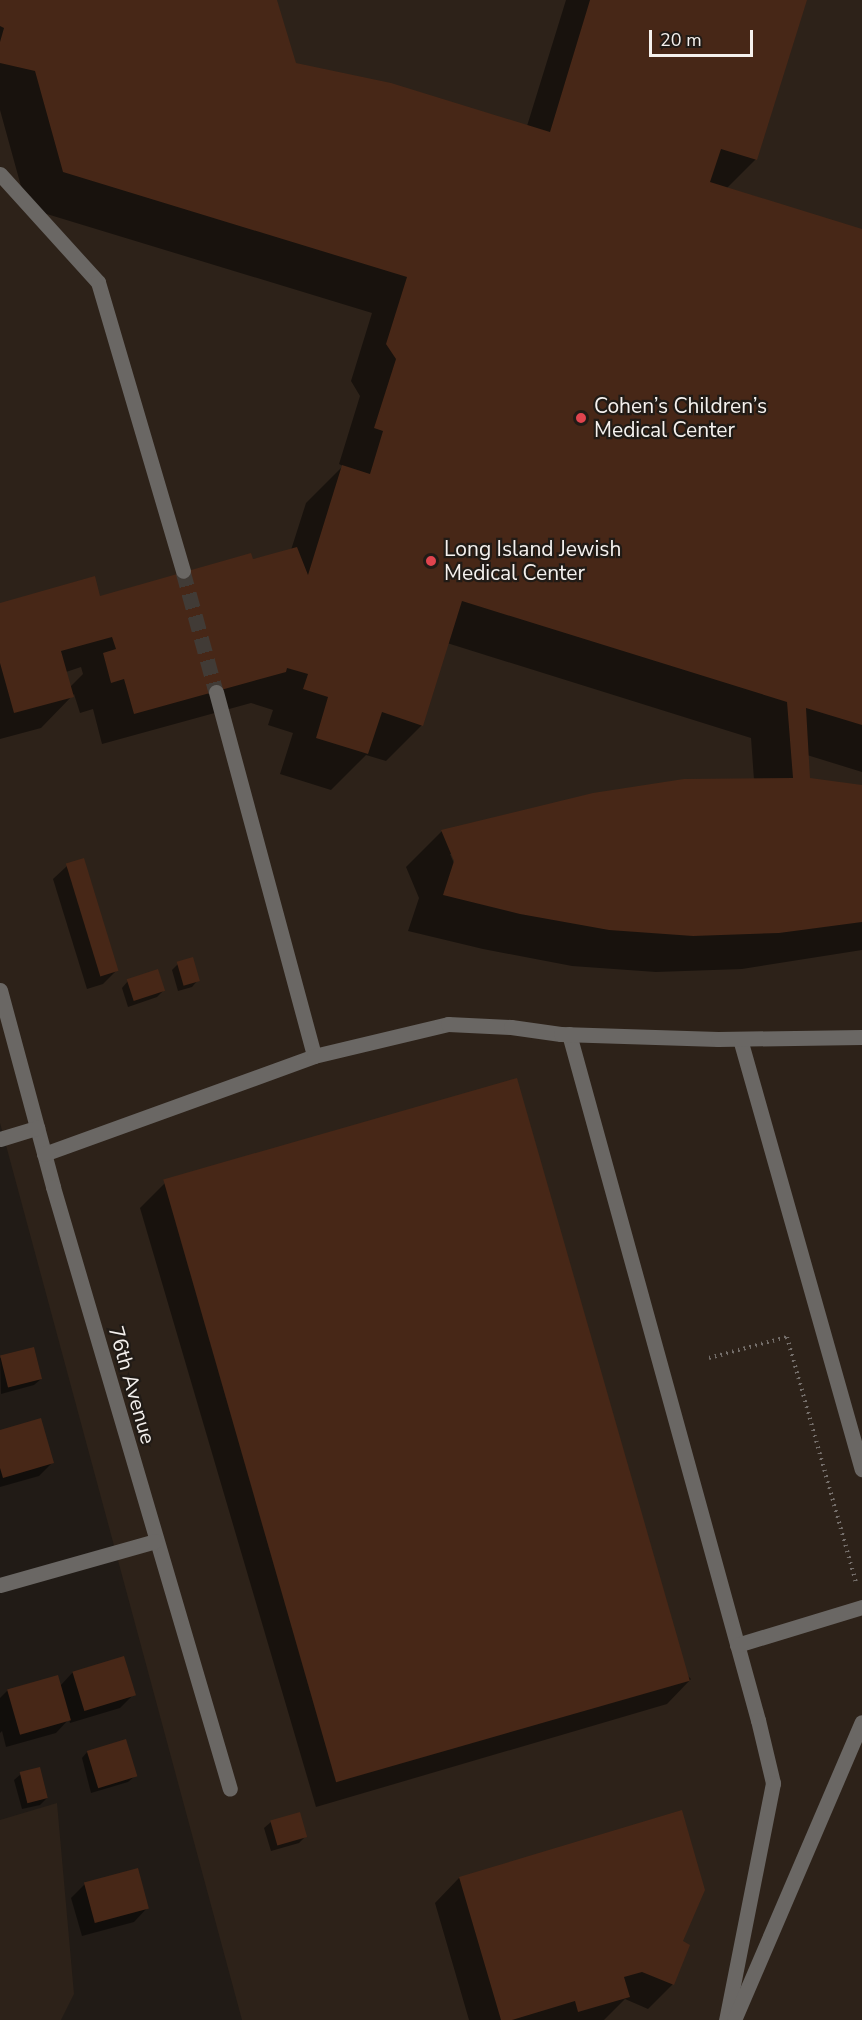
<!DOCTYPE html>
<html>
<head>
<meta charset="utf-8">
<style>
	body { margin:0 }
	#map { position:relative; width:862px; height:2020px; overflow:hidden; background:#211b16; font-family:"Nunito Sans",sans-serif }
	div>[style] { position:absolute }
	.built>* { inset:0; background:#2d2219 }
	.shadow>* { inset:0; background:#0007 }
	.building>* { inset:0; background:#472717; transform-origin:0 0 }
	.minor-tunnel>* { height:15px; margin-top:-7.5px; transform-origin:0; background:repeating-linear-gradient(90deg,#413b36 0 15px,transparent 0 23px) }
	.path>* { height:4px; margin-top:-2px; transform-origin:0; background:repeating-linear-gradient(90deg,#746e6a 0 1.5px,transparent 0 6px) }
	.minor>* { height:15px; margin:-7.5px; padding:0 7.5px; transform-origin:7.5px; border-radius:7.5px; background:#6a6764 }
	.dots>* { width:16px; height:16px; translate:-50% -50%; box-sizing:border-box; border:3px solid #211b16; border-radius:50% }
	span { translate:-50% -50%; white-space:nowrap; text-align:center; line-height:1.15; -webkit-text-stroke:4.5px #211b16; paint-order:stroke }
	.poi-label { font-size:21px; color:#f5f1ee }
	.left { translate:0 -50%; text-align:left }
	.street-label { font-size:21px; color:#f5f1ee }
	.scale { position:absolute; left:649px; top:30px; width:104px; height:27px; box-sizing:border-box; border:3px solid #f5f1ee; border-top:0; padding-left:8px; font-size:18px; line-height:21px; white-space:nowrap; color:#f5f1ee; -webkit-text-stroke:4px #211b16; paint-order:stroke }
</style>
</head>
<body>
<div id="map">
	<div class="built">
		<div style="clip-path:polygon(0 0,862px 0,862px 2020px,242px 2020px,0 1123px)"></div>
		<div style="clip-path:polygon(57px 1803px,74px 1994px,61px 2020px,0 2020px,0 1820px)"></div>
	</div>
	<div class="shadow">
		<div style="clip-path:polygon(evenodd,0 0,275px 0,295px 65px,527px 126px,566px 0,805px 0,756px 159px,727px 188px,862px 230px,862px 772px,807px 755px,809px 780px,862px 787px,862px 950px,742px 969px,656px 972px,572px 966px,483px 949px,408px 931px,419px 898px,406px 867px,442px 831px,754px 780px,751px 738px,447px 643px,422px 725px,386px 761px,366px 755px,331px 790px,280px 774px,293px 733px,268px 725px,273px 710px,251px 703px,102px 744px,93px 709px,80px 713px,74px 694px,41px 728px,0 739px,0 604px,99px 597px,291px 550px,306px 503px,343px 466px,339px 464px,360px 396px,351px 381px,372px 313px,27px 208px,0 110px,0 0,81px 667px,83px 674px,70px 687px,66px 672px,81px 667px,0 0,450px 854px,453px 854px,456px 868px,450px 854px)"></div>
		<div style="clip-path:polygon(67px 866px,116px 971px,103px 984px,87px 989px,53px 879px)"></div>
		<div style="clip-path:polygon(178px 964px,198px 980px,192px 987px,178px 991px,172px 970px)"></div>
		<div style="clip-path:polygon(128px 981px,164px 990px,157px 997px,128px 1007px,122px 988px)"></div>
		<div style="clip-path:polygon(165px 1183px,691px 1679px,667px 1704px,316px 1807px,140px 1208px)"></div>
		<div style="clip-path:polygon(33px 1349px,41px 1379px,34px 1385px,1px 1394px,0 1358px)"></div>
		<div style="clip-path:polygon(0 1431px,53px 1462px,39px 1476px,0 1487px)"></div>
		<div style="clip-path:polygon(73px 1672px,134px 1694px,120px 1708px,70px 1723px,69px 1719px,56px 1733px,6px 1747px,2px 1731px,0 1733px,0 1698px,8px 1690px,60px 1686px)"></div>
		<div style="clip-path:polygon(88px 1751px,135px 1776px,128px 1782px,91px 1793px,82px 1758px)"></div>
		<div style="clip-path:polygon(21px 1774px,47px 1798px,40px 1805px,22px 1809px,14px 1780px)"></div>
		<div style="clip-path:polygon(271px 1822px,305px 1837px,299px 1843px,271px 1851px,264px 1828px)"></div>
		<div style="clip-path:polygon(459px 1878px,673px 1984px,648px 2009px,625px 1999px,604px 2020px,469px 2020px,435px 1903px)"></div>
		<div style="clip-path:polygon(85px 1884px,147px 1908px,134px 1922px,82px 1936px,71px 1898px)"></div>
	</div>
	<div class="building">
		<div style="clip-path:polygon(0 0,277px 0,296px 63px,391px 83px,550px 132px,590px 0,807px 0,757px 160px,721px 149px,710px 182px,862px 229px,862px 725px,806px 708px,810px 778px,862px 785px,862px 922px,779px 933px,693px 936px,609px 930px,520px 914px,443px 895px,454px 861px,441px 830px,593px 793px,684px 779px,793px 778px,787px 702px,462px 601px,423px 726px,382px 712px,368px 754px,316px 738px,328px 697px,303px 689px,308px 674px,287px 668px,286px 672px,134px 714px,124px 679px,111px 683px,103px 653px,116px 649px,112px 637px,61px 651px,74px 697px,14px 713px,0 663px,0 603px,95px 576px,100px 596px,251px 553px,253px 559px,297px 547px,308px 575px,342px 465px,370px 474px,383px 431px,374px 428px,396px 359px,386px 344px,407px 277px,63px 172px,35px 71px,0 63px,0 42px,4px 28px,0 26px)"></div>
		<div style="left:84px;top:858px;width:118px;height:19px;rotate:73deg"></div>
		<div style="left:193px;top:957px;width:25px;height:17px;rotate:74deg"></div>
		<div style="left:158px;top:969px;width:23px;height:33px;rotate:72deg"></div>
		<div style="left:517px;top:1078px;width:627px;height:368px;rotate:74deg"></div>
		<div style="left:34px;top:1347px;width:33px;height:35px;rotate:76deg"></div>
		<div style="clip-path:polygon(41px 1418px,54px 1463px,3px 1478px,0 1468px,0 1430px)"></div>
		<div style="left:124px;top:1656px;width:41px;height:54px;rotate:73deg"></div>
		<div style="left:58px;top:1675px;width:47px;height:53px;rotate:74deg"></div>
		<div style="left:126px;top:1739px;width:39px;height:41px;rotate:73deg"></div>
		<div style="left:40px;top:1767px;width:32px;height:21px;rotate:76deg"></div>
		<div style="clip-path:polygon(682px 1810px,705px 1890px,683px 1941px,690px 1945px,674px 1985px,642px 1972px,624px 1977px,630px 1997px,578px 2012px,575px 2001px,512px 2020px,501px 2020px,459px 1877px)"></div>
		<div style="left:300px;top:1812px;width:26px;height:31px;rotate:74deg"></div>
		<div style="left:138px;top:1868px;width:42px;height:56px;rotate:75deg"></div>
	</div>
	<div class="minor-tunnel">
		<div style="left:183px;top:571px;width:125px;rotate:74.7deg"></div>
	</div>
	<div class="path">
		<div style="left:709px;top:1358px;width:81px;rotate:-15.1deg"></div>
		<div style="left:787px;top:1337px;width:255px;rotate:74.3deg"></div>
	</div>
	<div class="minor">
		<div style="left:0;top:174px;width:146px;rotate:47.8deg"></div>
		<div style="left:98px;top:282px;width:301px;rotate:73.6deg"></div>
		<div style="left:216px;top:692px;width:377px;rotate:74.9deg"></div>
		<div style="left:0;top:990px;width:204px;rotate:74.9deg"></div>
		<div style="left:53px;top:1187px;width:627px;rotate:73.62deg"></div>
		<div style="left:569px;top:1034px;width:712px;rotate:74.6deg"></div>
		<div style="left:758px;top:1720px;width:65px;rotate:76.6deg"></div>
		<div style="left:773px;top:1783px;width:242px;rotate:101.2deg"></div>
		<div style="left:740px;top:1039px;width:447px;rotate:74.2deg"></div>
		<div style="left:0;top:1139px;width:39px;rotate:-17deg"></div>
		<div style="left:44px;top:1154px;width:287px;rotate:-19.9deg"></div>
		<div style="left:314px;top:1056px;width:138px;rotate:-13.4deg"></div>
		<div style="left:448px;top:1024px;width:63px;rotate:2.7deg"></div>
		<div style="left:511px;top:1027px;width:50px;rotate:8deg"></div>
		<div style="left:561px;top:1034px;width:157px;rotate:1.8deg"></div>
		<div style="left:718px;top:1039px;width:144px;rotate:-0.8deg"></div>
		<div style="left:0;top:1585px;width:161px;rotate:-15.8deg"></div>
		<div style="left:737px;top:1645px;width:131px;rotate:-16.9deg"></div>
		<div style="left:734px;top:2020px;width:324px;rotate:-66.8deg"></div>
	</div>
	<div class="dots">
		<div style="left:581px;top:418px;background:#e0444e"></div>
		<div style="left:431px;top:561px;background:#e0444e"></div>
	</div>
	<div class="poi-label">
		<span class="left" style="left:594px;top:418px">Cohen’s Children’s<br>Medical Center</span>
		<span class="left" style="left:444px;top:561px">Long Island Jewish<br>Medical Center</span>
	</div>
	<div class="street-label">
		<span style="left:132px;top:1385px;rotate:74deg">76th Avenue</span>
	</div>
	<div class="scale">20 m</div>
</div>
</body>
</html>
